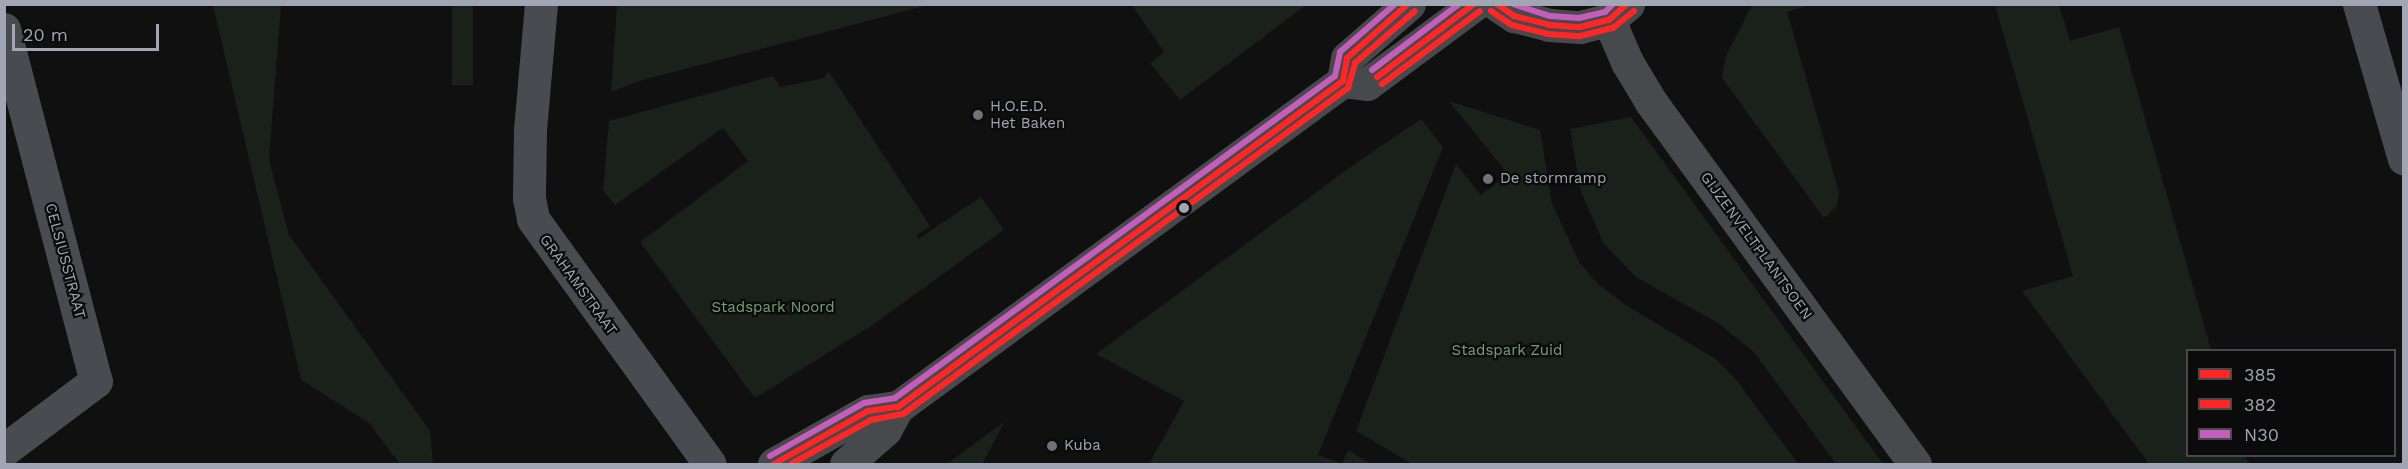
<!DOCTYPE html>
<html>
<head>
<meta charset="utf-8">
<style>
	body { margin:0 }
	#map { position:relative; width:2408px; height:469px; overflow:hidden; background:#101010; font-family:"Work Sans",sans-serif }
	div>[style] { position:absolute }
	.green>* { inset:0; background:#1a211a; transform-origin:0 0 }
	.street>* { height:33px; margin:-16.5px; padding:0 16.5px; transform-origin:16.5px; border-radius:16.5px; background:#4a4b50 }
	.secondary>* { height:33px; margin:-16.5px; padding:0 16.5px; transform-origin:16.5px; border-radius:16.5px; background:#48494d }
	.bus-1>* { height:6px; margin:-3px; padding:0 3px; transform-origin:3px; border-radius:3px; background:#ff2626 }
	.bus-2>* { height:6px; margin:-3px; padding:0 3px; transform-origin:3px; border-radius:3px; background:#ff2626 }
	.bus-3>* { height:6px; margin:-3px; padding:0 3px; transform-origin:3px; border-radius:3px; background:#c55ebb }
	.dots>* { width:16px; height:16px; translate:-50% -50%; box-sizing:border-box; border:3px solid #0b0b0c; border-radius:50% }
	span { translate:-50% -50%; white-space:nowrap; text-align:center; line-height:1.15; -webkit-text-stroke:4.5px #0b0b0c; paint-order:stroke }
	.poi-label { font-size:15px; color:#a0a6b3 }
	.left { translate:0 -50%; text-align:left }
	.street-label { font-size:15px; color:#a0a6b3 }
	.park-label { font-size:15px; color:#75a076 }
	.frame { position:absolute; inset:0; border:6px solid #a0a6b3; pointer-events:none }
	.legend { position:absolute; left:2186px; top:349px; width:210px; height:108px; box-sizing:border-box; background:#0b0b0c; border:2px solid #47494f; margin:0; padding:8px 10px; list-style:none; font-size:18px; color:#a0a6b3 }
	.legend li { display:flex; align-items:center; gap:12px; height:30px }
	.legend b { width:30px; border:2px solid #47494f }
	.scale { position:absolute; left:12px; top:24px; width:147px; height:27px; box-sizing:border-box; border:3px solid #a0a6b3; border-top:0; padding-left:8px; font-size:18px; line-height:21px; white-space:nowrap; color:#a0a6b3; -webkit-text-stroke:4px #0b0b0c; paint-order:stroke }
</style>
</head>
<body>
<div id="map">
	<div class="green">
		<div style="clip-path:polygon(213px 5px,281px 5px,269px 159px,289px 235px,430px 431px,433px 464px,400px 464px,368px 422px,301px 380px)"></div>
		<div style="left:452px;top:5px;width:21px;height:80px"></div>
		<div style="clip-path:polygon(617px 5px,617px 4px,928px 5px,639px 81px,611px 92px)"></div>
		<div style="clip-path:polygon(1132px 5px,1306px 5px,1180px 100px,1150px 63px,1164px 52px)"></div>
		<div style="clip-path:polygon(1752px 5px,1810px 5px,1787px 12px,1839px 192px,1837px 206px,1824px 218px,1722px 78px,1725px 58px)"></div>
		<div style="clip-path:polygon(1995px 5px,2059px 5px,2070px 41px,2119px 27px,2211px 350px,2188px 350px,2188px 456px,2244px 456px,2250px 464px,2149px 464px,2022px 291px,2073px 276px)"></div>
		<div style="clip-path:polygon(829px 72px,930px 226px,917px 235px,918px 239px,981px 197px,1004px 230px,871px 326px,755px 398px,640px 242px,748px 161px,723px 128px,615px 205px,603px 190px,609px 121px,773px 76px,781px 87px,824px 78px)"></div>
		<div style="clip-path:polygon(1449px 101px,1540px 130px,1552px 203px,1579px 262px,1597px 283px,1627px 306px,1716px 359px,1738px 382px,1798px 464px,1412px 464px,1356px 431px,1456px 164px,1481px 195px,1508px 174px)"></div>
		<div style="clip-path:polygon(1631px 117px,1883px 464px,1836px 464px,1754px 352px,1718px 323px,1636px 277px,1604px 244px,1581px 192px,1570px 129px)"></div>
		<div style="clip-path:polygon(1421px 119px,1443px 147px,1318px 455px,1342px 464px,1348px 450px,1371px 464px,1149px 464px,1184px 401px,1096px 354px,1356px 163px)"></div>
		<div style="clip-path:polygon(1005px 421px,982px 464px,947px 464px)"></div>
	</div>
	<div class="street">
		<div style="left:541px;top:4px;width:127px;rotate:95deg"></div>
		<div style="left:530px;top:131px;width:67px;rotate:90.9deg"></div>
		<div style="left:529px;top:198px;width:21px;rotate:79deg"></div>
		<div style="left:533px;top:219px;width:302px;rotate:54.2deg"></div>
		<div style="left:2359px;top:4px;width:161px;rotate:73.8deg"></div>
		<div style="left:4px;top:29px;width:364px;rotate:75.4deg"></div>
		<div style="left:96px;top:381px;width:115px;rotate:143.1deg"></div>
	</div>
	<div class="secondary">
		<div style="left:1496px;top:4px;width:22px;rotate:34deg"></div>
		<div style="left:1514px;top:16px;width:36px;rotate:14deg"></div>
		<div style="left:1549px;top:25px;width:31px;rotate:4deg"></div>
		<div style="left:1580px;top:27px;width:30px;rotate:-14deg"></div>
		<div style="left:1609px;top:20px;width:25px;rotate:-40deg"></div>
		<div style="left:1609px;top:20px;width:46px;rotate:66.8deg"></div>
		<div style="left:1627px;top:62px;width:47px;rotate:59deg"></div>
		<div style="left:1651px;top:102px;width:448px;rotate:53.9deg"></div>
		<div style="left:1343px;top:81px;width:23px;rotate:-80deg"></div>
		<div style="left:1347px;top:58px;width:82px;rotate:-41.1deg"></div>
		<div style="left:774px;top:464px;width:108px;rotate:-29.4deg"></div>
		<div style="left:868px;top:411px;width:30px;rotate:-8deg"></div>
		<div style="left:846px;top:464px;width:52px;rotate:-41.1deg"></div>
		<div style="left:885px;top:430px;width:26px;rotate:-61deg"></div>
		<div style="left:898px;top:407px;width:552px;rotate:-36.23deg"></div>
		<div style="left:1343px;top:81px;width:24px;rotate:7deg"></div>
		<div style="left:1367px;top:84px;width:134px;rotate:-36.5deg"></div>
	</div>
	<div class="bus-1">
		<div style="left:1497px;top:4px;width:21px;rotate:35deg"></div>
		<div style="left:1514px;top:16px;width:36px;rotate:14deg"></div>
		<div style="left:1549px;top:25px;width:31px;rotate:4deg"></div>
		<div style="left:1580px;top:27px;width:30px;rotate:-14deg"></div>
		<div style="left:1609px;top:20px;width:24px;rotate:-42deg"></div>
		<div style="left:1377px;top:77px;width:121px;rotate:-37deg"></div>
		<div style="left:774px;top:464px;width:108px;rotate:-29.4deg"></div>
		<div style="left:868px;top:411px;width:30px;rotate:-8deg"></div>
		<div style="left:898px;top:407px;width:552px;rotate:-36.23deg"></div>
		<div style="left:1343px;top:81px;width:23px;rotate:-80deg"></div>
		<div style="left:1347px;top:58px;width:81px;rotate:-41.5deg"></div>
	</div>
	<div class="bus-2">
		<div style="left:1491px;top:11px;width:25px;rotate:34deg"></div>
		<div style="left:1512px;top:25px;width:37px;rotate:14deg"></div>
		<div style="left:1548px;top:34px;width:32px;rotate:4deg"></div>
		<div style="left:1580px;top:36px;width:34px;rotate:-14deg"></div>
		<div style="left:1613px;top:28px;width:27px;rotate:-39deg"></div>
		<div style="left:1382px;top:84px;width:122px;rotate:-36.7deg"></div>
		<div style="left:791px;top:464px;width:91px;rotate:-28.8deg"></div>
		<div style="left:871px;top:420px;width:33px;rotate:-11deg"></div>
		<div style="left:903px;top:414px;width:552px;rotate:-36.23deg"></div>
		<div style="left:1348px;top:88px;width:26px;rotate:-74deg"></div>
		<div style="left:1355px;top:63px;width:79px;rotate:-40.9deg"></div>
	</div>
	<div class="bus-3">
		<div style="left:1513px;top:4px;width:39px;rotate:18deg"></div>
		<div style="left:1550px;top:16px;width:29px;rotate:4deg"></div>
		<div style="left:1579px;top:18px;width:27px;rotate:-13deg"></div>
		<div style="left:1605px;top:12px;width:11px;rotate:-45deg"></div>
		<div style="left:1372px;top:70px;width:109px;rotate:-37.2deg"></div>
		<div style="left:770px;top:456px;width:108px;rotate:-29.4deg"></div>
		<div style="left:864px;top:403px;width:31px;rotate:-9deg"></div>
		<div style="left:895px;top:398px;width:545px;rotate:-36.2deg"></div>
		<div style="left:1335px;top:76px;width:25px;rotate:-78deg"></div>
		<div style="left:1340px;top:52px;width:73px;rotate:-41.1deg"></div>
	</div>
	<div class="dots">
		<div style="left:978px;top:115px;background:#6e727a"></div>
		<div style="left:1488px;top:179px;background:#6e727a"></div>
		<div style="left:1184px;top:208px;background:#a0a6b3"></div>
		<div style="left:1052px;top:446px;background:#6e727a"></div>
	</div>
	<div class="poi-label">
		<span class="left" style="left:990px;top:115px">H.O.E.D.<br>Het Baken</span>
		<span class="left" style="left:1500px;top:179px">De stormramp</span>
		<span class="left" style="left:1064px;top:446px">Kuba</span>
	</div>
	<div class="street-label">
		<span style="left:1756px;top:246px;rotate:54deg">GIJZENVELTPLANTSOEN</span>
		<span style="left:65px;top:261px;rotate:75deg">CELSIUSSTRAAT</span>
		<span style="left:578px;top:285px;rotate:54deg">GRAHAMSTRAAT</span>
	</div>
	<div class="park-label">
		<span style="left:773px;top:308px">Stadspark Noord</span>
		<span style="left:1507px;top:351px">Stadspark Zuid</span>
	</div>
	<div class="frame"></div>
	<ul class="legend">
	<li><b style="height:8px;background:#ff2626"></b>385</li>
	<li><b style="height:8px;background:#ff2626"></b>382</li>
	<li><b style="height:8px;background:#c55ebb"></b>N30</li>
	</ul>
	<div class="scale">20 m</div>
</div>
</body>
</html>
